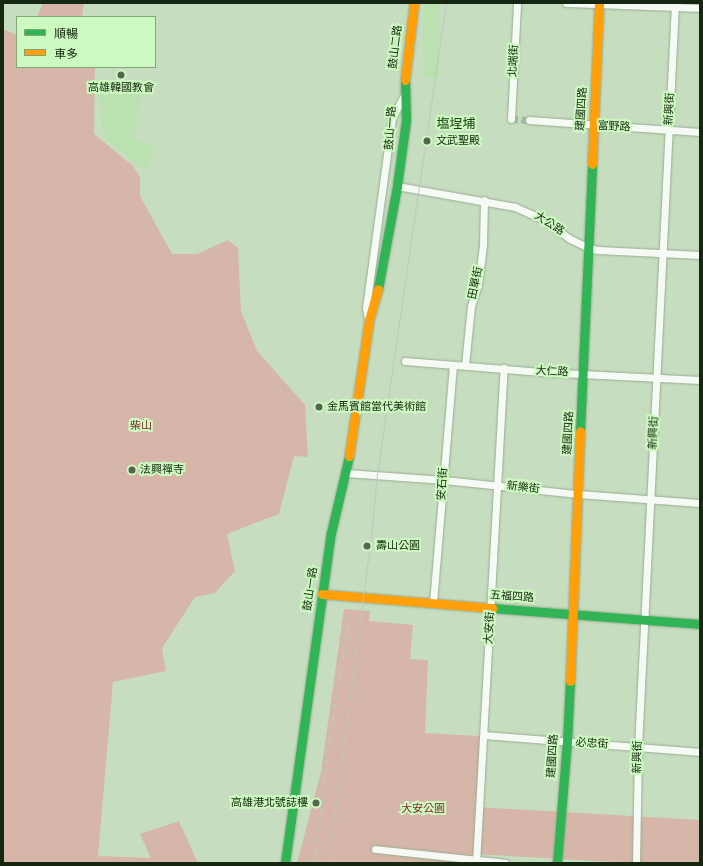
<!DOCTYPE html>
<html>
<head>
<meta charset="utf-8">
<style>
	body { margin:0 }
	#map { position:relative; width:703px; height:866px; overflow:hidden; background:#c6debf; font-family:"Work Sans","Noto Sans TC",sans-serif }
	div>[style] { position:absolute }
	.built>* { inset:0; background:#bbe1b0; transform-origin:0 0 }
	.green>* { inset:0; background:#d5b6a8 }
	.street-tunnel>* { height:7px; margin-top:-3.5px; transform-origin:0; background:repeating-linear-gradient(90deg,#a3b99c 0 7px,transparent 0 10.5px) }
	.roads { filter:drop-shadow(0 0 1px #99ac94) drop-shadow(0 0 1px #99ac94) }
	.street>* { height:7px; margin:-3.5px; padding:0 3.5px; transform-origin:3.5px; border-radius:3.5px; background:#f6faf5 }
	.fast>* { height:9px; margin:-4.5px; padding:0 4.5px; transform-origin:4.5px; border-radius:4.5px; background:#30b455 }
	.slow>* { height:9px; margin:-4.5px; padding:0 4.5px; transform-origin:4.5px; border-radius:4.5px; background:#ff9f0a }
	.tram>* { height:1px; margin:-0.5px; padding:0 0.5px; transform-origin:0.5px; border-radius:0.5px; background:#c0c6be }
	.rail>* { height:2px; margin-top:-1px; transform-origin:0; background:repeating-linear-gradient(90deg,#c0c6be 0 5px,transparent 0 10px) }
	.dots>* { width:11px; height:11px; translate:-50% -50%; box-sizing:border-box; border:2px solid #ccf9bf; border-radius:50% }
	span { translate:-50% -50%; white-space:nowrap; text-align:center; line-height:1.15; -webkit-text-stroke:4px #ccf9bf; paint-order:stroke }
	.street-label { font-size:11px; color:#162711 }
	.poi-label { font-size:11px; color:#162711 }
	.left { translate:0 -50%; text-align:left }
	.right { translate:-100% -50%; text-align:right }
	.park-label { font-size:11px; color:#832931 }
	.quarter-label { font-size:13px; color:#1b410e }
	.frame { position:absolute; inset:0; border:4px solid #162711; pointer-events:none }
	.legend { position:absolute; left:16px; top:16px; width:140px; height:52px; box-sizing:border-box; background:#ccf9bf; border:1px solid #83a579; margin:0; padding:5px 7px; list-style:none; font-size:12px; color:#162711 }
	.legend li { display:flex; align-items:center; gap:8px; height:20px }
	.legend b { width:20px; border:1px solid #83a579 }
</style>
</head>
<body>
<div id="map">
	<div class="built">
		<div style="left:423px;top:3px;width:16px;height:74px"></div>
		<div style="clip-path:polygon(99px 83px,142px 85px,134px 140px,154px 144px,148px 173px,103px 137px)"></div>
	</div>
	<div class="green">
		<div style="clip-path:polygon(43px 3px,84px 3px,82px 17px,37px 17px)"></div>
		<div style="clip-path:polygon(3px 29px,17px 35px,17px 67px,95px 67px,94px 134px,133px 166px,140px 177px,140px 196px,172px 254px,197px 254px,228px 240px,238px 248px,241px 311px,257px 351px,305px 405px,308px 457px,294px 456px,279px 514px,227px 534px,235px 571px,215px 593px,195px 597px,162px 648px,166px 671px,113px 682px,98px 856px,151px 858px,140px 834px,179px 821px,198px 863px,3px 863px)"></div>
		<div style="clip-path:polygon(344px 609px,370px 611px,369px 621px,413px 625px,410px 659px,428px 660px,425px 733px,480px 736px,477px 807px,700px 820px,700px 863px,631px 863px,473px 854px,472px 863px,297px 863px,321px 772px)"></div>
	</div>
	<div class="street-tunnel">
		<div style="left:511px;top:119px;width:18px;rotate:3deg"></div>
	</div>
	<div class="roads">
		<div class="street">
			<div style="left:566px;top:3px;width:134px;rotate:2.1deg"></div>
			<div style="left:511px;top:119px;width:116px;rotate:-87deg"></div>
			<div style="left:529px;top:120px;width:171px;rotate:4deg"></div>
			<div style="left:397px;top:186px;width:120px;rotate:10.1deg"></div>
			<div style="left:515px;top:207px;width:32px;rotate:24deg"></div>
			<div style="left:544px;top:220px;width:32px;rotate:36deg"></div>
			<div style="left:570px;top:239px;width:21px;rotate:25deg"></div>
			<div style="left:589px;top:248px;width:9px;rotate:13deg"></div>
			<div style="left:598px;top:250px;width:102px;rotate:2.8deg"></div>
			<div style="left:368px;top:319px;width:11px;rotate:-100deg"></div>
			<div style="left:366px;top:308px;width:192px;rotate:-82.2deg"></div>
			<div style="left:392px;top:118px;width:27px;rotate:-62deg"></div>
			<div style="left:405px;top:361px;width:137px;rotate:4.6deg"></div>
			<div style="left:542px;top:372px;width:158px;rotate:2.9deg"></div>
			<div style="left:465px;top:365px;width:59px;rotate:-84.2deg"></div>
			<div style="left:471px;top:306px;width:22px;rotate:-72deg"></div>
			<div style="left:478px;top:285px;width:40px;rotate:-82.9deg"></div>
			<div style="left:483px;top:245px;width:45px;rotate:-88.7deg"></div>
			<div style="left:346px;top:473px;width:98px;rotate:4.1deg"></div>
			<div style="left:444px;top:480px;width:135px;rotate:6deg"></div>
			<div style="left:578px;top:494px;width:122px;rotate:4.2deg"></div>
			<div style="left:433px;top:603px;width:239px;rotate:-85.2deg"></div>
			<div style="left:484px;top:735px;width:217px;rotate:4.5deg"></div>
			<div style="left:375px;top:849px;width:131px;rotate:6.1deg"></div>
			<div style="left:476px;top:863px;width:496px;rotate:-86.8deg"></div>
			<div style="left:636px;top:863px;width:116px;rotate:-89deg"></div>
			<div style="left:638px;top:747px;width:745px;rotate:-87.15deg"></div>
		</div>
		<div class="fast">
			<div style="left:378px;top:289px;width:105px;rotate:-79.5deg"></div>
			<div style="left:397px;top:186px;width:67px;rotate:-82.2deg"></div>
			<div style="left:406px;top:120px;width:40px;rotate:-91.4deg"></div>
			<div style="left:580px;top:431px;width:267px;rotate:-87.4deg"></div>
			<div style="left:492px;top:608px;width:209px;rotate:4.4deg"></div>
			<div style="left:285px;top:863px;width:333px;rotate:-82.1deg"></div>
			<div style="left:331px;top:533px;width:79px;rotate:-76.8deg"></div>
			<div style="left:557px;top:863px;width:121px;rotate:-85.3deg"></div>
			<div style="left:567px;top:742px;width:61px;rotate:-87.2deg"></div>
		</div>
		<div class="slow">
			<div style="left:405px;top:80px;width:78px;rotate:-83.3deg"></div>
			<div style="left:592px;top:164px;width:161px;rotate:-87.5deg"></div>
			<div style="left:349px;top:456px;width:137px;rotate:-81.6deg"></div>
			<div style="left:369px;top:320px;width:32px;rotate:-74deg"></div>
			<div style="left:322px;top:594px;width:171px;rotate:4.7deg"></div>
			<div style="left:570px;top:681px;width:250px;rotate:-87.7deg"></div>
		</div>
	</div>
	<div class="tram">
		<div style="left:328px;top:863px;width:320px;rotate:-82.5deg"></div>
		<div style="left:370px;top:546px;width:72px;rotate:-84.4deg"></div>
		<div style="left:377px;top:474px;width:476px;rotate:-81.7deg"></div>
	</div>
	<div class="rail">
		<div style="left:314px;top:863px;width:125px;rotate:-82.6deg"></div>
		<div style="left:330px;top:739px;width:123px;rotate:-81.1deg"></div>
	</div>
	<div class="dots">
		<div style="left:121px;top:75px;background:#54674e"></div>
		<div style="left:427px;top:141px;background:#54674e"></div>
		<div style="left:319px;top:407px;background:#54674e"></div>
		<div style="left:132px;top:470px;background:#54674e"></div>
		<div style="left:367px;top:546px;background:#54674e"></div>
		<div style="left:316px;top:803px;background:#54674e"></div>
	</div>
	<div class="street-label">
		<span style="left:396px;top:47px;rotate:-83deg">鼓山二路</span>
		<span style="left:514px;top:61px;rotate:-87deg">北端街</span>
		<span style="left:582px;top:109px;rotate:-86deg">建國四路</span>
		<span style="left:670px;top:109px;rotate:-87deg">新興街</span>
		<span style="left:614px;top:127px;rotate:3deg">富野路</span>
		<span style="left:391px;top:128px;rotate:-86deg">鼓山一路</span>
		<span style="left:549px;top:224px;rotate:33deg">大公路</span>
		<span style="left:476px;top:283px;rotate:-78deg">田單街</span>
		<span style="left:552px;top:372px;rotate:3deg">大仁路</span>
		<span style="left:569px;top:433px;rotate:-87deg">建國四路</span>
		<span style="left:654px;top:433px;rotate:-87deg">新興街</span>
		<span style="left:443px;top:484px;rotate:-86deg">安石街</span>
		<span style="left:523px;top:488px;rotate:7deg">新樂街</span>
		<span style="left:311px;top:589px;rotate:-82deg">鼓山一路</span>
		<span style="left:512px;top:597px;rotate:4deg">五福四路</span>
		<span style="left:490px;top:628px;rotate:-87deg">大安街</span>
		<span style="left:592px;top:744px;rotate:4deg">必忠街</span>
		<span style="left:553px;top:756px;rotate:-86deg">建國四路</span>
		<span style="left:638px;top:757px;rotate:-89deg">新興街</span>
	</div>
	<div class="poi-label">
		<span style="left:121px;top:88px">高雄韓國教會</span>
		<span class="left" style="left:436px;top:141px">文武聖殿</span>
		<span class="left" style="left:327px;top:407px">金馬賓館當代美術館</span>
		<span class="left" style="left:140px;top:470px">法興禪寺</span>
		<span class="left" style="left:376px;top:546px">壽山公園</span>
		<span class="right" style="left:308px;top:803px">高雄港北號誌樓</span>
	</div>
	<div class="park-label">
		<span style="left:141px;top:426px">柴山</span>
		<span style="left:423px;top:809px">大安公園</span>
	</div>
	<div class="quarter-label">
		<span style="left:456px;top:124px">塩埕埔</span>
	</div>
	<div class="frame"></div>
	<ul class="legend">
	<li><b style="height:5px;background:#30b455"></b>順暢</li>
	<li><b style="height:5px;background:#ff9f0a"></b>車多</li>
	</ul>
</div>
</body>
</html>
